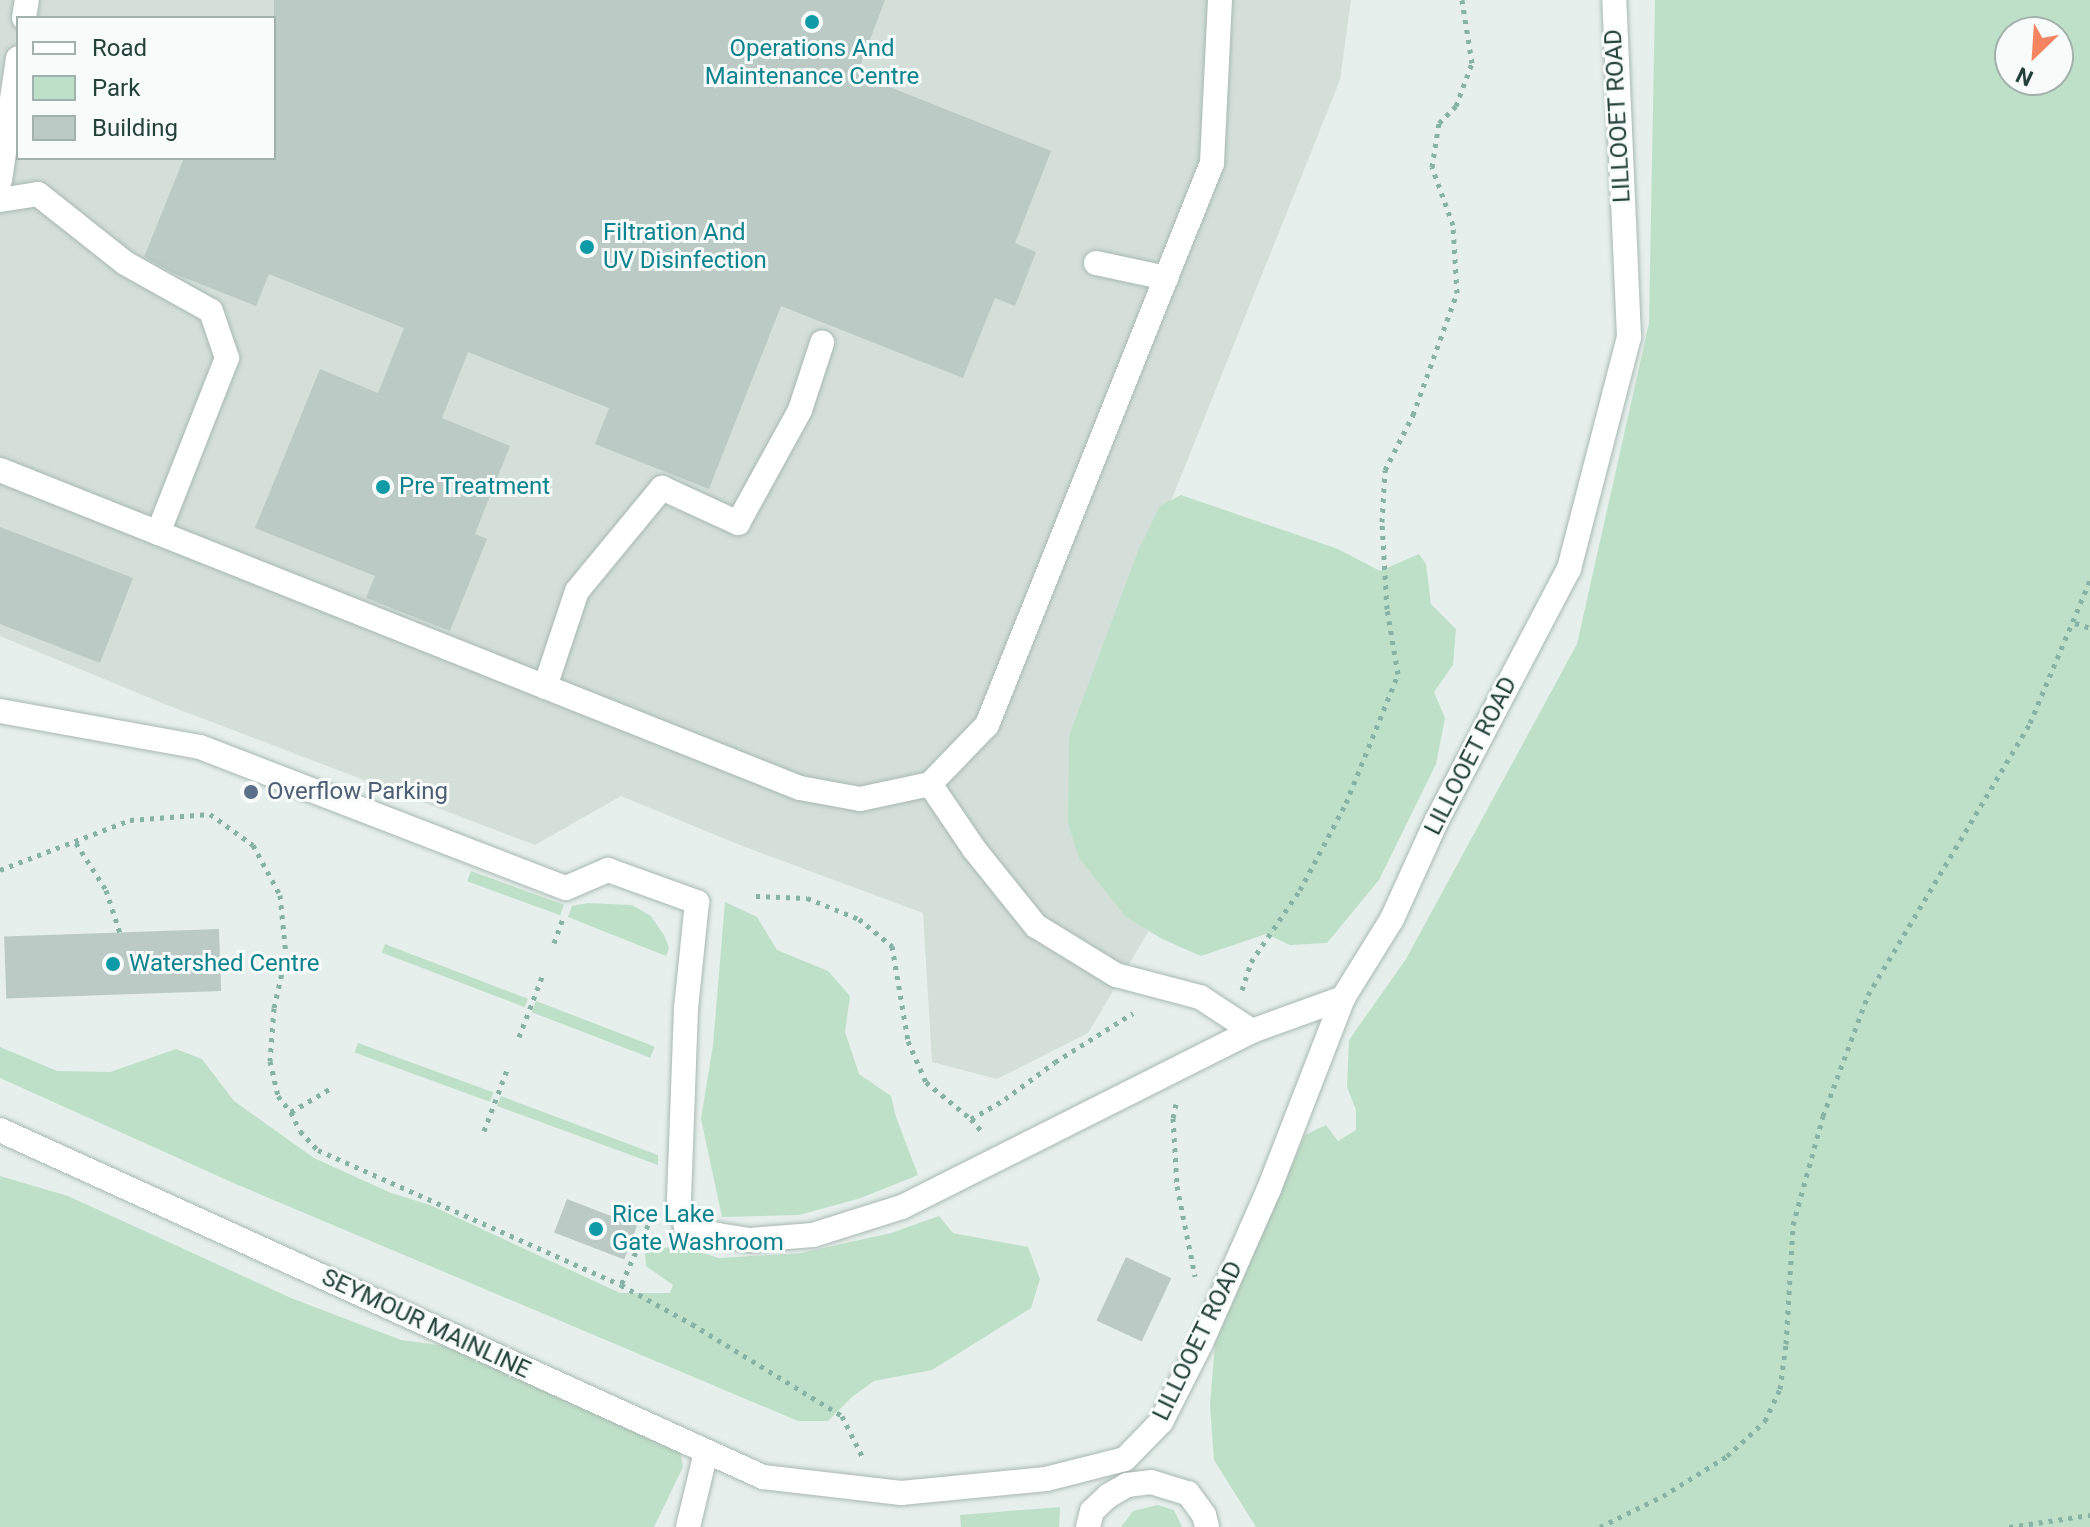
<!DOCTYPE html>
<html>
<head>
<meta charset="utf-8">
<style>
	body { margin:0 }
	#map { position:relative; width:2090px; height:1527px; overflow:hidden; background:#e6efeb; font-family:Roboto,sans-serif }
	div>[style] { position:absolute }
	.built>* { inset:0; background:#d4dfda }
	.green>* { inset:0; background:#bfe0c8; transform-origin:0 0 }
	.building>* { inset:0; background:#bbcac4; transform-origin:0 0 }
	.path>* { height:5px; margin-top:-2.5px; transform-origin:0; background:repeating-linear-gradient(90deg,#86b3a5 0 4px,transparent 0 10px) }
	.roads { filter:drop-shadow(0 0 2px #a8b8b2) drop-shadow(0 0 2px #a8b8b2) }
	.minor>* { height:24px; margin:-12px; padding:0 12px; transform-origin:12px; border-radius:12px; background:#fff }
	.dots>* { width:22px; height:22px; translate:-50% -50%; box-sizing:border-box; border:4px solid #f7fbf9; border-radius:50% }
	span { translate:-50% -50%; white-space:nowrap; text-align:center; line-height:1.15; -webkit-text-stroke:6px #f7fbf9; paint-order:stroke }
	.culture-label { font-size:24px; color:#0d838f }
	.left { translate:0 -50%; text-align:left }
	.street-label { font-size:24px; color:#24423a }
	.service-label { font-size:24px; color:#4e5e75 }
	.legend { position:absolute; left:16px; top:16px; width:260px; height:144px; box-sizing:border-box; background:#f7fbf9; border:2px solid #a3b1ad; margin:0; padding:10px 14px; list-style:none; font-size:24px; color:#24423a }
	.legend li { display:flex; align-items:center; gap:16px; height:40px }
	.legend b { width:40px; border:2px solid #a3b1ad }
	.north { position:absolute; left:1994px; top:16px; width:80px; height:80px; box-sizing:border-box; background:#f7fbf9; border:2px solid #a3b1ad; border-radius:50%; rotate:205deg; font-size:22px; font-weight:700; line-height:32px; text-align:center; color:#24423a }
	.north::after { content:''; display:block; margin:auto; width:28px; height:36px; background:#f4845f; clip-path:polygon(50% 0,100% 100%,50% 72%,0 100%) }
</style>
</head>
<body>
<div id="map">
	<div class="built">
		<div style="clip-path:polygon(evenodd,0 0,1351px 0,1340px 80px,1159px 531px,1160px 912px,1088px 1033px,997px 1079px,932px 1062px,923px 913px,740px 845px,621px 796px,535px 845px,167px 705px,0 636px,0 0,18px 18px,274px 18px,274px 158px,18px 158px,18px 18px)"></div>
	</div>
	<div class="green">
		<div style="clip-path:polygon(evenodd,1655px 0,2090px 0,2090px 1527px,1256px 1527px,1214px 1460px,1210px 1405px,1215px 1344px,1305px 1135px,1326px 1125px,1338px 1141px,1356px 1130px,1356px 1110px,1347px 1087px,1349px 1040px,1406px 959px,1577px 644px,1649px 323px,1655px 0,2010px 32px,2058px 32px,2058px 80px,2010px 80px,2010px 32px)"></div>
		<div style="clip-path:polygon(1181px 495px,1338px 549px,1380px 571px,1419px 554px,1426px 564px,1431px 604px,1456px 629px,1453px 665px,1434px 692px,1445px 718px,1436px 764px,1379px 880px,1327px 943px,1290px 945px,1266px 934px,1201px 956px,1162px 939px,1126px 917px,1079px 858px,1068px 823px,1069px 736px,1138px 551px,1160px 506px)"></div>
		<div style="left:471px;top:871px;width:99px;height:11px;rotate:20deg"></div>
		<div style="clip-path:polygon(725px 902px,757px 917px,777px 950px,828px 971px,850px 996px,845px 1032px,859px 1074px,891px 1096px,896px 1117px,918px 1175px,861px 1198px,799px 1215px,722px 1217px,701px 1119px,713px 1045px)"></div>
		<div style="clip-path:polygon(588px 903px,632px 905px,651px 916px,665px 937px,669px 948px,666px 956px,568px 917px,572px 906px)"></div>
		<div style="left:385px;top:944px;width:153px;height:9px;rotate:21deg"></div>
		<div style="left:536px;top:1001px;width:127px;height:12px;rotate:21deg"></div>
		<div style="left:358px;top:1043px;width:144px;height:10px;rotate:20deg"></div>
		<div style="clip-path:polygon(0 1047px,57px 1071px,110px 1072px,176px 1049px,202px 1059px,234px 1101px,314px 1158px,391px 1193px,430px 1205px,620px 1293px,670px 1293px,673px 1285px,646px 1266px,645px 1254px,655px 1248px,682px 1247px,719px 1258px,801px 1253px,891px 1233px,939px 1216px,953px 1233px,1028px 1247px,1040px 1279px,1031px 1308px,932px 1370px,874px 1381px,852px 1397px,828px 1421px,798px 1421px,238px 1185px,0 1078px)"></div>
		<div style="clip-path:polygon(501px 1096px,658px 1155px,658px 1165px,497px 1106px)"></div>
		<div style="clip-path:polygon(0 1176px,68px 1196px,291px 1298px,401px 1340px,526px 1357px,678px 1439px,683px 1467px,654px 1527px,0 1527px)"></div>
		<div style="clip-path:polygon(1158px 1505px,1174px 1510px,1182px 1527px,1121px 1527px,1133px 1511px)"></div>
		<div style="clip-path:polygon(1060px 1507px,1059px 1527px,961px 1527px,960px 1515px)"></div>
	</div>
	<div class="building">
		<div style="clip-path:polygon(274px 0,885px 0,857px 74px,1051px 151px,1015px 243px,1036px 252px,1015px 306px,995px 298px,963px 378px,781px 306px,709px 489px,595px 444px,609px 408px,468px 352px,442px 418px,510px 446px,475px 534px,487px 539px,450px 631px,366px 598px,375px 576px,255px 528px,320px 369px,378px 393px,404px 328px,269px 274px,256px 306px,175px 274px,144px 257px,184px 158px,274px 158px)"></div>
		<div style="clip-path:polygon(0 527px,133px 578px,100px 663px,0 624px)"></div>
		<div style="left:219px;top:929px;width:62px;height:215px;rotate:88deg"></div>
		<div style="left:567px;top:1199px;width:75px;height:36px;rotate:21deg"></div>
		<div style="left:1126px;top:1257px;width:50px;height:70px;rotate:25deg"></div>
	</div>
	<div class="path">
		<div style="left:2075px;top:623px;width:16px;rotate:18deg"></div>
		<div style="left:76px;top:843px;width:56px;rotate:57.4deg"></div>
		<div style="left:106px;top:890px;width:45px;rotate:72deg"></div>
		<div style="left:0;top:870px;width:139px;rotate:-21deg"></div>
		<div style="left:130px;top:820px;width:80px;rotate:-4.3deg"></div>
		<div style="left:210px;top:814px;width:53px;rotate:35.8deg"></div>
		<div style="left:253px;top:845px;width:57px;rotate:61.6deg"></div>
		<div style="left:280px;top:895px;width:60px;rotate:84.3deg"></div>
		<div style="left:286px;top:955px;width:54px;rotate:102.8deg"></div>
		<div style="left:274px;top:1008px;width:53px;rotate:94.3deg"></div>
		<div style="left:270px;top:1061px;width:36px;rotate:77deg"></div>
		<div style="left:278px;top:1096px;width:21px;rotate:51deg"></div>
		<div style="left:291px;top:1112px;width:21px;rotate:65deg"></div>
		<div style="left:300px;top:1131px;width:26px;rotate:47deg"></div>
		<div style="left:318px;top:1150px;width:332px;rotate:24deg"></div>
		<div style="left:756px;top:896px;width:51px;rotate:2.2deg"></div>
		<div style="left:807px;top:898px;width:56px;rotate:22deg"></div>
		<div style="left:859px;top:919px;width:43px;rotate:39.3deg"></div>
		<div style="left:892px;top:946px;width:96px;rotate:80.4deg"></div>
		<div style="left:908px;top:1041px;width:45px;rotate:66.3deg"></div>
		<div style="left:926px;top:1082px;width:58px;rotate:39.4deg"></div>
		<div style="left:971px;top:1119px;width:39px;rotate:-30deg"></div>
		<div style="left:1005px;top:1099px;width:62px;rotate:-36.5deg"></div>
		<div style="left:1055px;top:1062px;width:92px;rotate:-32.1deg"></div>
		<div style="left:554px;top:943px;width:27px;rotate:-70deg"></div>
		<div style="left:1242px;top:990px;width:29px;rotate:-72deg"></div>
		<div style="left:1251px;top:962px;width:87px;rotate:-55.8deg"></div>
		<div style="left:1300px;top:890px;width:98px;rotate:-62.1deg"></div>
		<div style="left:1346px;top:803px;width:139px;rotate:-68deg"></div>
		<div style="left:1398px;top:674px;width:66px;rotate:-99.6deg"></div>
		<div style="left:1387px;top:609px;width:87px;rotate:-93.3deg"></div>
		<div style="left:1382px;top:522px;width:52px;rotate:-86.7deg"></div>
		<div style="left:1385px;top:470px;width:62px;rotate:-63deg"></div>
		<div style="left:1413px;top:415px;width:130px;rotate:-70.2deg"></div>
		<div style="left:1457px;top:293px;width:68px;rotate:-93.4deg"></div>
		<div style="left:1453px;top:225px;width:62px;rotate:-109.9deg"></div>
		<div style="left:1432px;top:167px;width:45px;rotate:-81deg"></div>
		<div style="left:1439px;top:123px;width:24px;rotate:-45deg"></div>
		<div style="left:1456px;top:106px;width:46px;rotate:-69.6deg"></div>
		<div style="left:1472px;top:63px;width:64px;rotate:-99deg"></div>
		<div style="left:519px;top:1037px;width:67px;rotate:-69.1deg"></div>
		<div style="left:1176px;top:1104px;width:14px;rotate:102deg"></div>
		<div style="left:1173px;top:1118px;width:68px;rotate:86.6deg"></div>
		<div style="left:1177px;top:1186px;width:92px;rotate:78.7deg"></div>
		<div style="left:291px;top:1112px;width:47px;rotate:-31deg"></div>
		<div style="left:971px;top:1119px;width:18px;rotate:49deg"></div>
		<div style="left:484px;top:1131px;width:68px;rotate:-69.4deg"></div>
		<div style="left:652px;top:1216px;width:76px;rotate:114.2deg"></div>
		<div style="left:621px;top:1285px;width:81px;rotate:28.8deg"></div>
		<div style="left:692px;top:1324px;width:176px;rotate:31.5deg"></div>
		<div style="left:842px;top:1416px;width:45px;rotate:63.4deg"></div>
		<div style="left:1600px;top:1527px;width:70px;rotate:-26.2deg"></div>
		<div style="left:1663px;top:1496px;width:75px;rotate:-32deg"></div>
		<div style="left:1727px;top:1456px;width:52px;rotate:-42.6deg"></div>
		<div style="left:1765px;top:1421px;width:35px;rotate:-65deg"></div>
		<div style="left:1780px;top:1389px;width:45px;rotate:-82.4deg"></div>
		<div style="left:1786px;top:1344px;width:119px;rotate:-86.6deg"></div>
		<div style="left:1793px;top:1225px;width:113px;rotate:-74.6deg"></div>
		<div style="left:1823px;top:1116px;width:129px;rotate:-69.6deg"></div>
		<div style="left:1868px;top:995px;width:317px;rotate:-59.2deg"></div>
		<div style="left:2030px;top:723px;width:155px;rotate:-67.2deg"></div>
		<div style="left:2009px;top:1527px;width:82px;rotate:-8.4deg"></div>
	</div>
	<div class="roads">
		<div class="minor">
			<div style="left:24px;top:18px;width:18px;rotate:-81deg"></div>
			<div style="left:0;top:180px;width:123px;rotate:-81.6deg"></div>
			<div style="left:0;top:200px;width:38px;rotate:-9deg"></div>
			<div style="left:38px;top:194px;width:111px;rotate:38.4deg"></div>
			<div style="left:125px;top:263px;width:98px;rotate:29.2deg"></div>
			<div style="left:211px;top:311px;width:50px;rotate:71.2deg"></div>
			<div style="left:227px;top:358px;width:188px;rotate:111.5deg"></div>
			<div style="left:1096px;top:263px;width:72px;rotate:12.1deg"></div>
			<div style="left:0;top:470px;width:861px;rotate:21.68deg"></div>
			<div style="left:800px;top:788px;width:61px;rotate:10.4deg"></div>
			<div style="left:860px;top:799px;width:72px;rotate:-12.1deg"></div>
			<div style="left:930px;top:784px;width:82px;rotate:-46deg"></div>
			<div style="left:987px;top:725px;width:605px;rotate:-68.18deg"></div>
			<div style="left:1212px;top:163px;width:163px;rotate:-87.2deg"></div>
			<div style="left:545px;top:687px;width:101px;rotate:-71.6deg"></div>
			<div style="left:577px;top:591px;width:134px;rotate:-50.5deg"></div>
			<div style="left:662px;top:488px;width:84px;rotate:24.7deg"></div>
			<div style="left:738px;top:523px;width:129px;rotate:-61.2deg"></div>
			<div style="left:800px;top:410px;width:71px;rotate:-71.8deg"></div>
			<div style="left:0;top:711px;width:203px;rotate:10.2deg"></div>
			<div style="left:200px;top:747px;width:392px;rotate:21.1deg"></div>
			<div style="left:566px;top:888px;width:46px;rotate:-23.2deg"></div>
			<div style="left:608px;top:870px;width:95px;rotate:19.8deg"></div>
			<div style="left:697px;top:902px;width:107px;rotate:95.9deg"></div>
			<div style="left:686px;top:1008px;width:194px;rotate:92.1deg"></div>
			<div style="left:679px;top:1202px;width:25px;rotate:74deg"></div>
			<div style="left:686px;top:1226px;width:33px;rotate:16deg"></div>
			<div style="left:718px;top:1235px;width:32px;rotate:9deg"></div>
			<div style="left:750px;top:1240px;width:63px;rotate:-4.5deg"></div>
			<div style="left:813px;top:1235px;width:93px;rotate:-17.5deg"></div>
			<div style="left:902px;top:1207px;width:392px;rotate:-26.7deg"></div>
			<div style="left:1252px;top:1031px;width:97px;rotate:-19.9deg"></div>
			<div style="left:930px;top:784px;width:78px;rotate:55.9deg"></div>
			<div style="left:974px;top:849px;width:99px;rotate:51.2deg"></div>
			<div style="left:1036px;top:926px;width:94px;rotate:31.5deg"></div>
			<div style="left:1116px;top:975px;width:87px;rotate:14.7deg"></div>
			<div style="left:1200px;top:997px;width:62px;rotate:33.2deg"></div>
			<div style="left:0;top:1130px;width:838px;rotate:24.46deg"></div>
			<div style="left:763px;top:1477px;width:139px;rotate:6.6deg"></div>
			<div style="left:901px;top:1493px;width:146px;rotate:-5.5deg"></div>
			<div style="left:1046px;top:1479px;width:81px;rotate:-14.2deg"></div>
			<div style="left:1125px;top:1459px;width:52px;rotate:-45.8deg"></div>
			<div style="left:1161px;top:1422px;width:89px;rotate:-63.1deg"></div>
			<div style="left:1201px;top:1343px;width:168px;rotate:-66.2deg"></div>
			<div style="left:1269px;top:1189px;width:205px;rotate:-68.8deg"></div>
			<div style="left:1343px;top:998px;width:93px;rotate:-58.2deg"></div>
			<div style="left:1392px;top:919px;width:109px;rotate:-65.6deg"></div>
			<div style="left:1437px;top:820px;width:284px;rotate:-62.3deg"></div>
			<div style="left:1569px;top:569px;width:240px;rotate:-75.5deg"></div>
			<div style="left:1629px;top:337px;width:337px;rotate:-92.5deg"></div>
			<div style="left:688px;top:1527px;width:77px;rotate:-76.5deg"></div>
			<div style="left:1088px;top:1527px;width:16px;rotate:-76deg"></div>
			<div style="left:1092px;top:1511px;width:22px;rotate:-43deg"></div>
			<div style="left:1108px;top:1496px;width:22px;rotate:-30deg"></div>
			<div style="left:1127px;top:1485px;width:24px;rotate:-7deg"></div>
			<div style="left:1151px;top:1482px;width:39px;rotate:17deg"></div>
			<div style="left:1188px;top:1493px;width:27px;rotate:54deg"></div>
			<div style="left:1204px;top:1515px;width:12px;rotate:76deg"></div>
		</div>
	</div>
	<div class="dots">
		<div style="left:812px;top:22px;background:#0f9aa8"></div>
		<div style="left:587px;top:247px;background:#0f9aa8"></div>
		<div style="left:383px;top:487px;background:#0f9aa8"></div>
		<div style="left:251px;top:792px;background:#5c6f8a"></div>
		<div style="left:113px;top:964px;background:#0f9aa8"></div>
		<div style="left:596px;top:1229px;background:#0f9aa8"></div>
	</div>
	<div class="culture-label">
		<span style="left:812px;top:63px">Operations And<br>Maintenance Centre</span>
		<span class="left" style="left:603px;top:247px">Filtration And<br>UV Disinfection</span>
		<span class="left" style="left:399px;top:487px">Pre Treatment</span>
		<span class="left" style="left:129px;top:964px">Watershed Centre</span>
		<span class="left" style="left:612px;top:1229px">Rice Lake<br>Gate Washroom</span>
	</div>
	<div class="street-label">
		<span style="left:1618px;top:116px;rotate:-93deg">LILLOOET ROAD</span>
		<span style="left:1471px;top:756px;rotate:-63deg">LILLOOET ROAD</span>
		<span style="left:426px;top:1324px;rotate:25deg">SEYMOUR MAINLINE</span>
		<span style="left:1198px;top:1341px;rotate:-64deg">LILLOOET ROAD</span>
	</div>
	<div class="service-label">
		<span class="left" style="left:267px;top:792px">Overflow Parking</span>
	</div>
	<ul class="legend">
	<li><b style="height:10px;background:#fff"></b>Road</li>
	<li><b style="height:22px;background:#bfe0c8"></b>Park</li>
	<li><b style="height:22px;background:#bbcac4"></b>Building</li>
	</ul>
	<div class="north">N</div>
</div>
</body>
</html>
